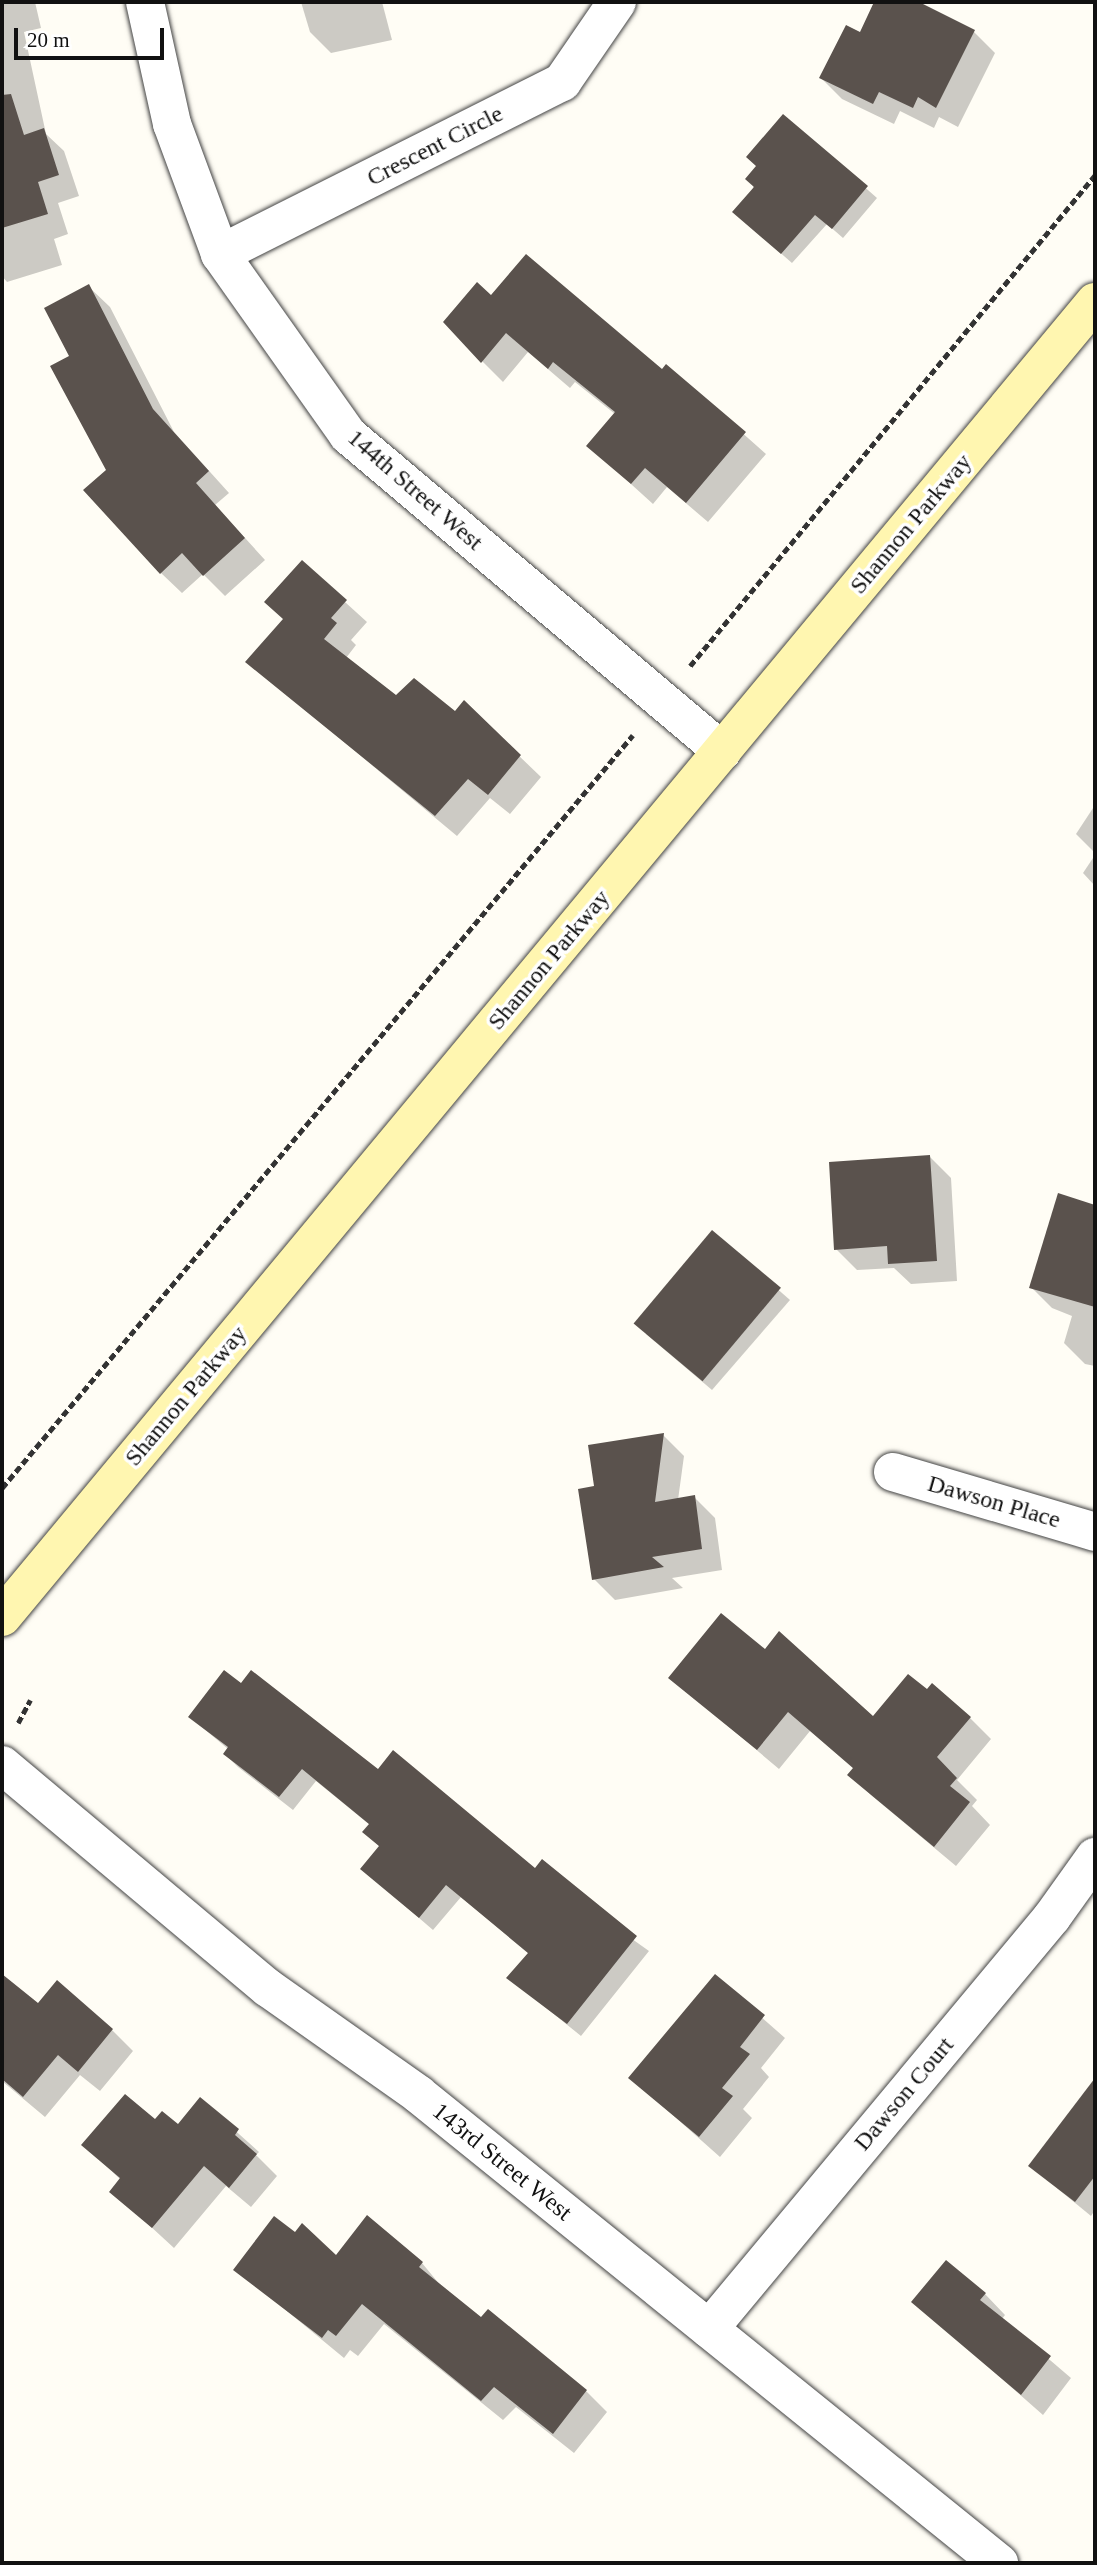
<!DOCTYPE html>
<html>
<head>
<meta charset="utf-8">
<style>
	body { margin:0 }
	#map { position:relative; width:1097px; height:2565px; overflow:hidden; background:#fffdf5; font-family:Georgia,serif }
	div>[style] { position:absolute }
	.shadow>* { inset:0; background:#0003 }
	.building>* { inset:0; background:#5a524d; transform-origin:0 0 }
	.path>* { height:4.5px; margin-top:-2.25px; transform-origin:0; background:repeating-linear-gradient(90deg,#333 0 7px,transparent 0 10.5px) }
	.roads { filter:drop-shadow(0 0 2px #444) drop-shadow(0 0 2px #444) }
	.street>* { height:38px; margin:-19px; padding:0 19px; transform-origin:19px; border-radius:19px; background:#fff }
	.secondary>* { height:38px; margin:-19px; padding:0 19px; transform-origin:19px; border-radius:19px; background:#fff6b0 }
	span { translate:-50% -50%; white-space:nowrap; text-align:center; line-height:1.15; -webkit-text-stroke:7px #fff; paint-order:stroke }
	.street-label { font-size:24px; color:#111 }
	.frame { position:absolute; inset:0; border:4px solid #111; pointer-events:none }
	.scale { position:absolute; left:14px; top:28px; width:150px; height:32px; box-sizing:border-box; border:4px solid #111; border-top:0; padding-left:9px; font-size:21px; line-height:24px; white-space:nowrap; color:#111; -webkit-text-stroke:5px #fff; paint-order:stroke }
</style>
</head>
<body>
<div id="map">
	<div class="shadow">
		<div style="clip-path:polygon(2px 2px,35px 2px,41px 28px,24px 32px,46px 134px,64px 151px,79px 196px,58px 203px,68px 234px,54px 239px,62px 265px,7px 282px,2px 276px)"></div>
		<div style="clip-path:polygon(301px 2px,382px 2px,392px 40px,331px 53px,310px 32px)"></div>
		<div style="clip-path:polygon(876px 2px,915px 2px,974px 32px,995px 53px,958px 127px,939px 117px,934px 128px,900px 111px,894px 124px,842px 99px,821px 78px,860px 34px)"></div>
		<div style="clip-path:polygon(784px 116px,877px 198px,843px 238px,827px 224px,792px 263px,745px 222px,758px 167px)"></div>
		<div style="clip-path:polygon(89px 287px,110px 307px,174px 432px,229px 493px,215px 505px,265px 560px,225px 596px,203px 574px,182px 593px,161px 573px,109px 470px)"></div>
		<div style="clip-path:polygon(492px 298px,662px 371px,667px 366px,766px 454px,708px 522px,667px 487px,653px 504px,589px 446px,615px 414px,575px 382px,570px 388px,528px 352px,503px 382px,482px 361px)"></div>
		<div style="clip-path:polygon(302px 563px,367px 622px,351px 640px,356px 645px,346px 658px,396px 698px,455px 713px,464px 703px,541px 777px,510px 814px,490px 798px,457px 836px,248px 662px,285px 620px)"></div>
		<div style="clip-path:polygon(1095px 805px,1095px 853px,1076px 834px)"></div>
		<div style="clip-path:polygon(1095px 855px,1095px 886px,1083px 873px)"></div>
		<div style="clip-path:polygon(930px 1157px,951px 1178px,957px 1281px,911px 1284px,894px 1268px,857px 1270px,836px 1249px)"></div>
		<div style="clip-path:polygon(1059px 1195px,1095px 1206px,1095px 1366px,1085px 1364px,1064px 1343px,1072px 1316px,1052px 1308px,1031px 1287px)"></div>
		<div style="clip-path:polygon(712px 1232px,790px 1300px,712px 1390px,646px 1334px)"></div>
		<div style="clip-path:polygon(663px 1435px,684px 1456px,678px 1500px,694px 1497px,715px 1518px,722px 1570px,672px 1578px,683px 1588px,615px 1600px,594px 1579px)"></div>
		<div style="clip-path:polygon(765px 1651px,873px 1719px,970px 1718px,991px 1739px,957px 1780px,977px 1800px,972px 1806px,990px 1825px,956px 1866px,871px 1795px,850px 1774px,854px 1769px,810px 1731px,779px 1769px,671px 1678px)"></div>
		<div style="clip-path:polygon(190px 1717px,378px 1771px,535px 1870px,649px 1951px,581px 2036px,509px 1978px,529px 1954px,461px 1897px,433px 1930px,362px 1869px,380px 1847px,364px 1832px,370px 1825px,316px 1781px,293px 1810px,238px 1767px,225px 1754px,228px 1749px)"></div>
		<div style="clip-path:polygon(715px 1976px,785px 2038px,761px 2068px,769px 2077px,743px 2109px,752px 2118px,720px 2157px,631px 2078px)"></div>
		<div style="clip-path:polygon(3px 1977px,38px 2006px,112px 2030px,133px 2051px,100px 2091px,80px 2075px,45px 2117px,2px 2081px)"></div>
		<div style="clip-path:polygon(201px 2100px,259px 2152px,256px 2155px,277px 2176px,251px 2207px,226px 2186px,174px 2248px,112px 2191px,121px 2180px,84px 2145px,155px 2122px,178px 2126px)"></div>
		<div style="clip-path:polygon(1076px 2106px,1095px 2120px,1095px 2210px,1091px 2216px,1030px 2166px)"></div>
		<div style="clip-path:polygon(296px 2234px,336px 2258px,422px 2263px,441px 2286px,482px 2319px,586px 2391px,607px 2412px,574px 2453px,516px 2407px,503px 2420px,384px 2324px,358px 2356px,350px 2350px,344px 2358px,236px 2269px)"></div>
		<div style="clip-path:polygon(985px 2294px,1005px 2315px,1002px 2319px,1071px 2378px,1043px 2415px,914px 2302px)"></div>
	</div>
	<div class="building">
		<div style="clip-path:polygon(874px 2px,919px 2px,975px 30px,936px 108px,918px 97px,913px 108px,879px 92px,873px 104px,819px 78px,846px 25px,860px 32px)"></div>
		<div style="clip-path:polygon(11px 94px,24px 135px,44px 128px,59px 175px,38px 182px,48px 214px,2px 228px,2px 95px)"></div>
		<div style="clip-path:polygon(783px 114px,868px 186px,832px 229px,815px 215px,781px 254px,732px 212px,754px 187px,745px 179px,756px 166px,746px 157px)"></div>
		<div style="clip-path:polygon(526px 254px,662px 369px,666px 364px,746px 432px,686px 503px,645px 468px,631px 484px,586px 446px,615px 412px,553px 362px,548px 369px,506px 333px,481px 363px,443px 322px,477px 282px,491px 295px)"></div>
		<div style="clip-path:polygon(89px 284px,153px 409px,209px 471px,196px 483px,245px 538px,203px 576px,182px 553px,160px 574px,83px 490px,106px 470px,50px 366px,69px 356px,44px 308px)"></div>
		<div style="clip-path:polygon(302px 560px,347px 600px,331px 618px,337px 623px,324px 639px,396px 695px,414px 678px,455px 711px,464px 700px,521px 755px,488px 795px,468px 779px,435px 816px,245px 662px,283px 619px,264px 602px)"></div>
		<div style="clip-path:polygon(930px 1155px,937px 1261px,888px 1264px,887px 1246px,834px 1250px,829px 1162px)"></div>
		<div style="clip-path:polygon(1058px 1193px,1095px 1205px,1095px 1307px,1029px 1288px)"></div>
		<div style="left:712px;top:1230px;width:90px;height:122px;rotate:40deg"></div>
		<div style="clip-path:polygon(664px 1433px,655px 1502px,695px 1495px,702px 1549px,652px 1557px,664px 1567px,592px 1580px,578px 1489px,594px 1486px,588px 1445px)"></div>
		<div style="clip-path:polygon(721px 1613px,765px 1649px,779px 1631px,873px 1716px,908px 1674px,927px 1689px,932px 1683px,971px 1717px,937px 1757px,957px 1778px,950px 1786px,970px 1802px,934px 1847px,847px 1775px,853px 1768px,788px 1712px,757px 1750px,668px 1678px)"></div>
		<div style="clip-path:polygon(224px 1670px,241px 1683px,251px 1670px,378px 1769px,393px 1750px,535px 1868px,542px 1859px,637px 1936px,567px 2024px,506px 1978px,528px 1953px,446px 1885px,419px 1918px,360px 1869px,379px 1846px,362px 1832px,369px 1824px,302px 1769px,279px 1797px,223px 1754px,228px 1747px,188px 1717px)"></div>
		<div style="clip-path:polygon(2px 1974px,38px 2003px,57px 1980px,113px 2029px,78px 2072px,58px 2055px,23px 2097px,2px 2079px)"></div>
		<div style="clip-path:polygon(715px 1974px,765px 2015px,740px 2047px,750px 2054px,722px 2088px,733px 2096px,699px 2137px,628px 2078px)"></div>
		<div style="clip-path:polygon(1095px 2078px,1095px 2176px,1075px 2202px,1028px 2166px)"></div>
		<div style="clip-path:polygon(125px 2094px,155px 2119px,162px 2111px,178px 2124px,200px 2097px,239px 2129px,235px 2135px,257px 2154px,229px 2188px,204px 2166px,152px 2228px,109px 2192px,120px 2178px,81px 2145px)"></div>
		<div style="clip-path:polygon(367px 2215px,423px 2262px,419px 2267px,481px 2317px,488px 2309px,587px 2390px,553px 2434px,494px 2387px,481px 2401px,362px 2304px,336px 2336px,328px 2330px,322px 2338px,233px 2270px,274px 2216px,295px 2232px,302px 2223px,336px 2255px)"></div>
		<div style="clip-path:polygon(946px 2260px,986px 2293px,980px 2300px,1051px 2356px,1021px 2395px,911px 2302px)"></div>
	</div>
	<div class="path">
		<div style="left:690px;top:666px;width:636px;rotate:-50.48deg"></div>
		<div style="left:2px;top:1488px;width:982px;rotate:-50.04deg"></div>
		<div style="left:18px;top:1723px;width:26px;rotate:-62deg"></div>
	</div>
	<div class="roads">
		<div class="street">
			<div style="left:145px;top:2px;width:125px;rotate:77.5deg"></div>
			<div style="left:172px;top:124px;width:139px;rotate:69.7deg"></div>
			<div style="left:220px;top:254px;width:222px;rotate:54.7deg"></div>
			<div style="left:348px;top:435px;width:490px;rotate:40.2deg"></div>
			<div style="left:220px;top:254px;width:383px;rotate:-26.7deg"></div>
			<div style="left:562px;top:82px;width:97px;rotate:-55.5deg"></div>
			<div style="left:893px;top:1472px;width:211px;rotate:16.5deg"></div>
			<div style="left:2px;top:1765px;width:347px;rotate:40deg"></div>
			<div style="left:268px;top:1988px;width:184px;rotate:35.2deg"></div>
			<div style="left:418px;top:2094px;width:747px;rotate:38.91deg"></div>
			<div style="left:709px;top:2329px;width:536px;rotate:-50.22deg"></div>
			<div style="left:1052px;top:1917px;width:74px;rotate:-54.4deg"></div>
		</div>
		<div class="secondary">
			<div style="left:2px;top:1617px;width:1710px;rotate:-50.27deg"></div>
		</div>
	</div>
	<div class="street-label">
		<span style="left:435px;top:146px;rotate:-27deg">Crescent Circle</span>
		<span style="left:415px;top:490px;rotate:41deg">144th Street West</span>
		<span style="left:911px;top:524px;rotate:-50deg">Shannon Parkway</span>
		<span style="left:549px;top:960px;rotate:-50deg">Shannon Parkway</span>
		<span style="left:186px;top:1396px;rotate:-50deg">Shannon Parkway</span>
		<span style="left:994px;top:1502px;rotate:16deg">Dawson Place</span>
		<span style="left:904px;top:2094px;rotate:-50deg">Dawson Court</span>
		<span style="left:502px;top:2162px;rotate:39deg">143rd Street West</span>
	</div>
	<div class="frame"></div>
	<div class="scale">20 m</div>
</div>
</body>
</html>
